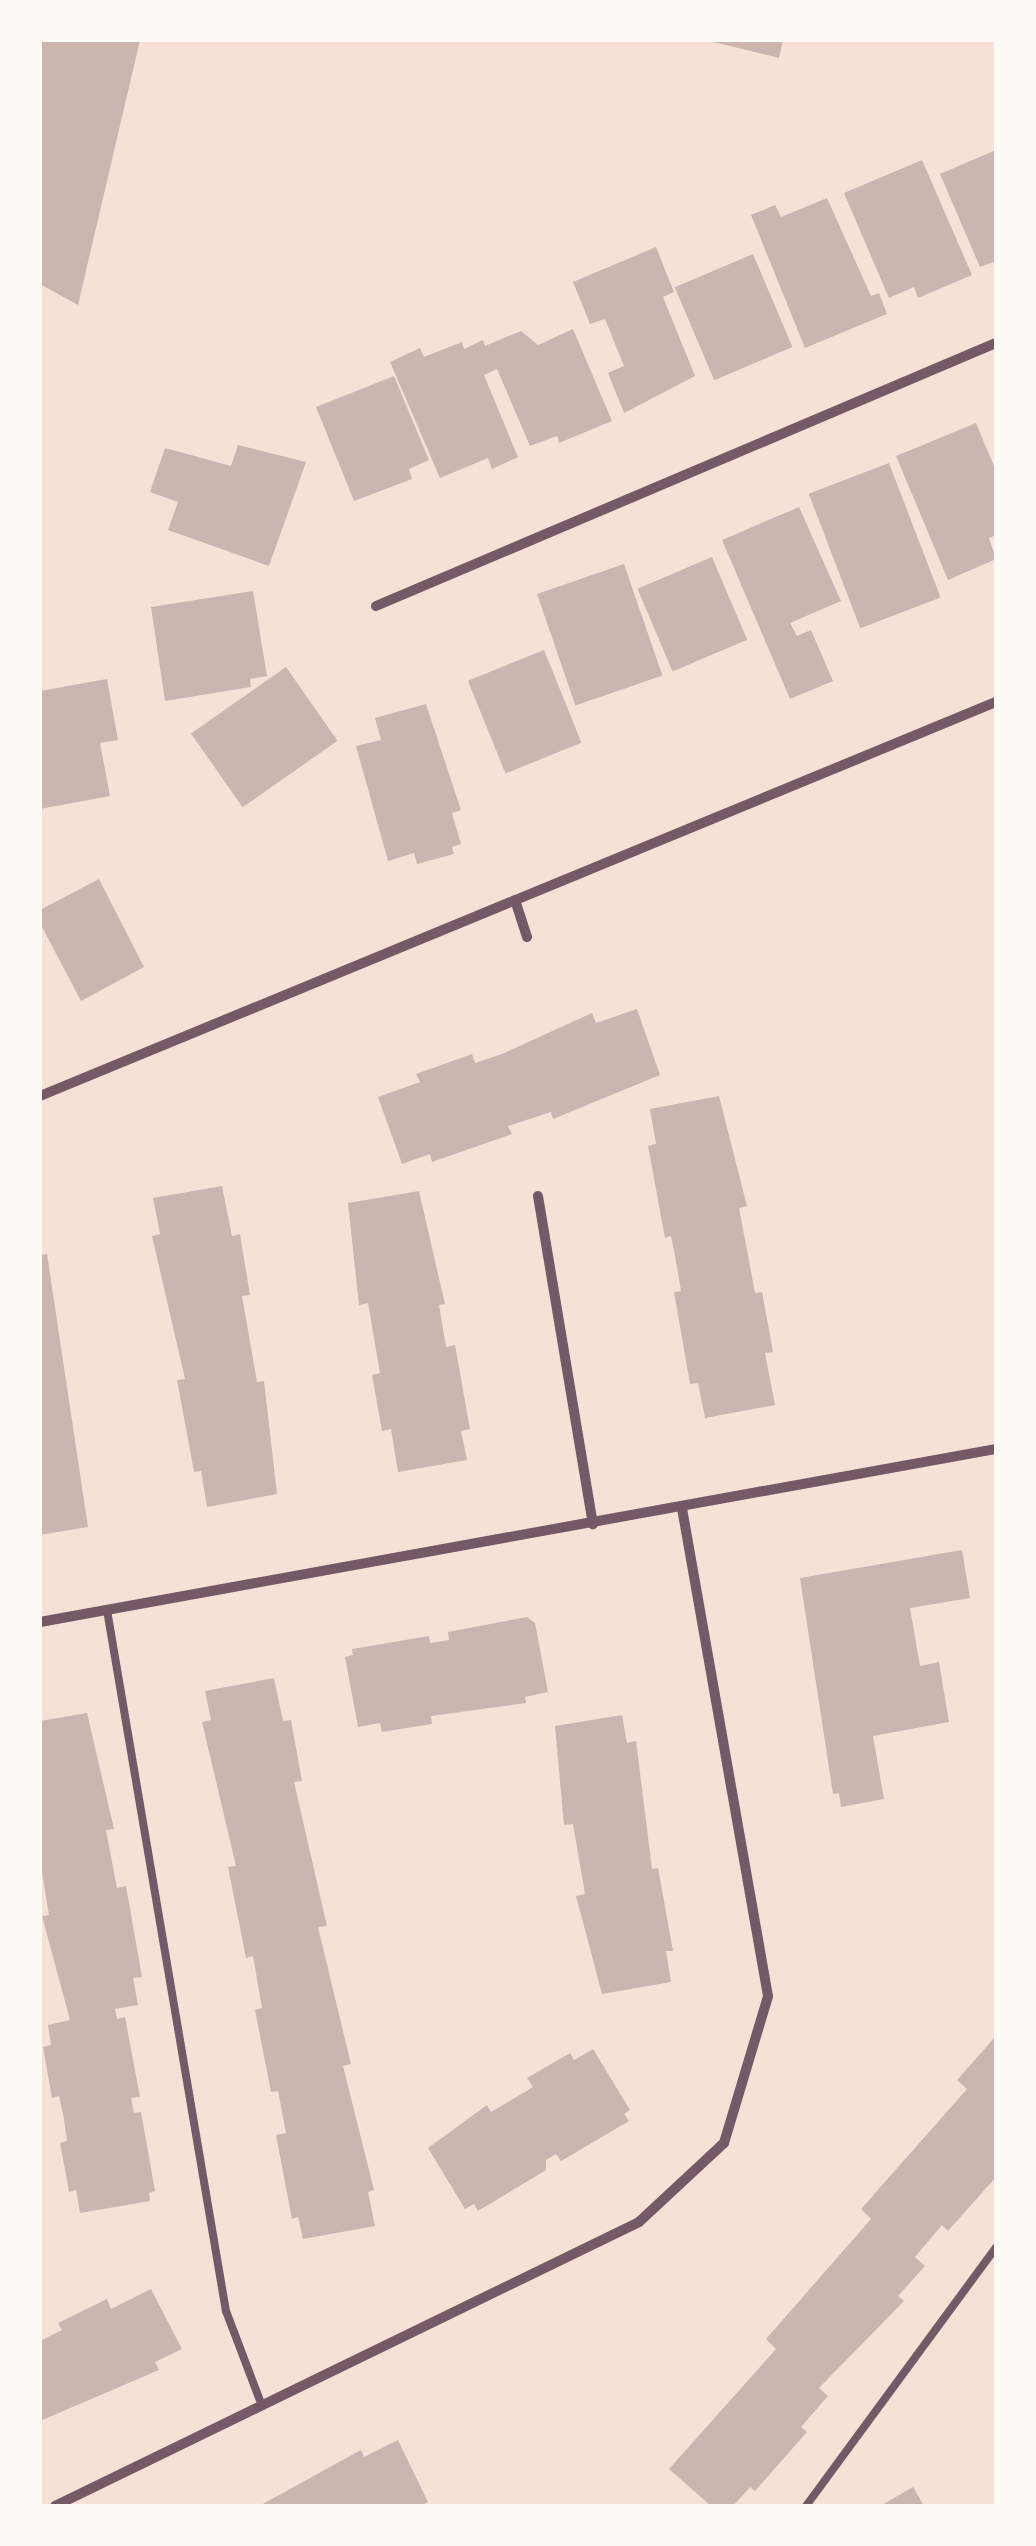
<!DOCTYPE html>
<html>
<head>
<meta charset="utf-8">
<style>
	body { margin:0 }
	#map { position:relative; width:1036px; height:2546px; overflow:hidden; background:#f7e1d7; font-family:"IBM Plex Sans",sans-serif }
	div>[style] { position:absolute }
	.building>* { inset:0; background:#ccb4b1; transform-origin:0 0 }
	.service>* { height:8px; margin:-4px; padding:0 4px; transform-origin:4px; border-radius:4px; background:#755966 }
	.minor>* { height:10px; margin:-5px; padding:0 5px; transform-origin:5px; border-radius:5px; background:#755966 }
	span { translate:-50% -50%; white-space:nowrap; text-align:center; line-height:1.15; -webkit-text-stroke:10px #fffaf5; paint-order:stroke }
	.frame { position:absolute; inset:0; border:42px solid #fffaf5; pointer-events:none }
</style>
</head>
<body>
<div id="map">
	<div class="building">
		<div style="clip-path:polygon(40px 40px,140px 40px,78px 305px,40px 284px)"></div>
		<div style="clip-path:polygon(705px 40px,783px 40px,779px 58px)"></div>
		<div style="clip-path:polygon(996px 150px,996px 261px,980px 267px,940px 174px)"></div>
		<div style="clip-path:polygon(922px 160px,972px 275px,918px 298px,914px 287px,889px 298px,844px 193px)"></div>
		<div style="clip-path:polygon(827px 198px,871px 296px,879px 293px,887px 314px,805px 348px,751px 215px,775px 205px,781px 217px)"></div>
		<div style="clip-path:polygon(656px 247px,674px 292px,663px 297px,695px 376px,624px 413px,608px 373px,624px 366px,605px 319px,590px 324px,573px 282px)"></div>
		<div style="left:753px;top:254px;width:101px;height:85px;rotate:67deg"></div>
		<div style="clip-path:polygon(573px 329px,612px 421px,559px 443px,557px 436px,530px 446px,497px 369px,484px 375px,518px 457px,492px 469px,488px 458px,440px 478px,390px 362px,420px 348px,424px 357px,462px 342px,464px 349px,483px 340px,485px 346px,521px 331px,538px 345px)"></div>
		<div style="clip-path:polygon(394px 376px,429px 460px,409px 469px,412px 479px,354px 501px,316px 407px)"></div>
		<div style="clip-path:polygon(976px 423px,996px 471px,996px 535px,989px 538px,996px 559px,948px 580px,896px 456px)"></div>
		<div style="clip-path:polygon(238px 445px,306px 462px,269px 566px,168px 530px,178px 502px,150px 492px,165px 448px,231px 466px)"></div>
		<div style="left:889px;top:463px;width:144px;height:86px;rotate:69deg"></div>
		<div style="clip-path:polygon(799px 507px,841px 601px,790px 623px,797px 636px,811px 630px,833px 681px,790px 699px,722px 540px)"></div>
		<div style="left:712px;top:557px;width:90px;height:81px;rotate:67deg"></div>
		<div style="left:624px;top:564px;width:118px;height:92px;rotate:71deg"></div>
		<div style="clip-path:polygon(253px 591px,267px 676px,250px 679px,251px 687px,165px 701px,151px 607px)"></div>
		<div style="left:544px;top:650px;width:100px;height:82px;rotate:68deg"></div>
		<div style="left:286px;top:667px;width:90px;height:116px;rotate:55deg"></div>
		<div style="clip-path:polygon(107px 679px,118px 740px,100px 743px,110px 796px,40px 809px,40px 691px)"></div>
		<div style="clip-path:polygon(426px 704px,461px 810px,452px 813px,461px 844px,452px 847px,454px 854px,417px 864px,414px 853px,388px 861px,356px 746px,381px 740px,375px 718px)"></div>
		<div style="clip-path:polygon(99px 879px,144px 967px,81px 1001px,40px 923px,40px 910px)"></div>
		<div style="clip-path:polygon(637px 1009px,660px 1075px,553px 1119px,551px 1112px,508px 1126px,512px 1134px,432px 1162px,430px 1154px,402px 1164px,378px 1097px,420px 1082px,416px 1074px,472px 1054px,475px 1063px,502px 1054px,592px 1013px,596px 1023px)"></div>
		<div style="clip-path:polygon(719px 1096px,747px 1206px,739px 1208px,755px 1293px,762px 1292px,773px 1352px,765px 1353px,775px 1405px,705px 1418px,698px 1383px,690px 1384px,674px 1292px,681px 1291px,675px 1256px,671px 1236px,665px 1238px,648px 1146px,656px 1144px,650px 1109px)"></div>
		<div style="clip-path:polygon(222px 1186px,232px 1236px,240px 1234px,250px 1295px,242px 1296px,257px 1382px,264px 1381px,277px 1494px,207px 1507px,201px 1471px,194px 1472px,177px 1380px,185px 1379px,152px 1236px,160px 1234px,153px 1198px)"></div>
		<div style="clip-path:polygon(419px 1191px,445px 1304px,439px 1305px,446px 1347px,455px 1345px,470px 1429px,461px 1431px,467px 1460px,398px 1472px,391px 1429px,382px 1431px,372px 1375px,380px 1373px,368px 1303px,359px 1305px,348px 1203px)"></div>
		<div style="clip-path:polygon(47px 1254px,88px 1527px,40px 1535px,40px 1255px)"></div>
		<div style="clip-path:polygon(962px 1550px,970px 1598px,910px 1608px,920px 1666px,939px 1662px,949px 1722px,873px 1736px,884px 1799px,841px 1807px,839px 1793px,833px 1794px,800px 1578px)"></div>
		<div style="clip-path:polygon(527px 1617px,535px 1623px,548px 1692px,525px 1697px,526px 1703px,431px 1716px,432px 1724px,382px 1732px,380px 1723px,358px 1727px,345px 1657px,353px 1655px,352px 1649px,429px 1636px,430px 1643px,449px 1640px,448px 1632px)"></div>
		<div style="clip-path:polygon(274px 1678px,283px 1721px,291px 1720px,302px 1781px,294px 1782px,327px 1926px,318px 1927px,351px 2064px,343px 2066px,374px 2190px,368px 2192px,375px 2226px,303px 2239px,298px 2217px,292px 2219px,276px 2135px,286px 2133px,278px 2091px,271px 2092px,255px 2010px,262px 2008px,258px 1985px,253px 1956px,246px 1958px,228px 1867px,236px 1866px,202px 1722px,211px 1720px,205px 1691px)"></div>
		<div style="clip-path:polygon(87px 1713px,114px 1829px,106px 1830px,117px 1888px,126px 1886px,142px 1977px,133px 1978px,138px 2005px,115px 2009px,117px 2019px,125px 2017px,140px 2097px,131px 2098px,134px 2113px,141px 2112px,155px 2191px,149px 2193px,150px 2201px,80px 2213px,76px 2190px,69px 2192px,60px 2143px,67px 2141px,64px 2119px,59px 2096px,52px 2098px,43px 2047px,51px 2045px,48px 2025px,70px 2020px,42px 1916px,49px 1915px,40px 1861px,40px 1721px)"></div>
		<div style="clip-path:polygon(622px 1715px,627px 1743px,636px 1741px,652px 1869px,658px 1868px,673px 1951px,666px 1951px,671px 1982px,602px 1994px,576px 1896px,585px 1894px,573px 1824px,564px 1825px,555px 1726px)"></div>
		<div style="clip-path:polygon(996px 2036px,996px 2177px,948px 2231px,942px 2225px,915px 2257px,925px 2266px,898px 2296px,904px 2301px,819px 2388px,828px 2396px,801px 2427px,807px 2432px,755px 2491px,750px 2487px,733px 2506px,711px 2506px,669px 2469px,776px 2349px,766px 2339px,871px 2219px,861px 2209px,967px 2089px,957px 2080px)"></div>
		<div style="clip-path:polygon(593px 2049px,630px 2110px,624px 2114px,629px 2121px,561px 2161px,556px 2154px,546px 2160px,546px 2170px,478px 2211px,474px 2204px,465px 2209px,428px 2148px,487px 2105px,491px 2112px,533px 2087px,527px 2078px,570px 2053px,574px 2060px)"></div>
		<div style="clip-path:polygon(151px 2289px,182px 2349px,155px 2362px,159px 2370px,40px 2421px,40px 2341px,62px 2330px,58px 2323px,107px 2299px,111px 2309px)"></div>
		<div style="clip-path:polygon(398px 2440px,428px 2502px,420px 2506px,259px 2506px,361px 2450px,364px 2457px)"></div>
		<div style="clip-path:polygon(913px 2487px,924px 2506px,880px 2506px)"></div>
	</div>
	<div class="service">
		<div style="left:107px;top:1610px;width:711px;rotate:80.37deg"></div>
		<div style="left:226px;top:2311px;width:102px;rotate:69.2deg"></div>
		<div style="left:806px;top:2506px;width:321px;rotate:-53.7deg"></div>
	</div>
	<div class="minor">
		<div style="left:376px;top:606px;width:673px;rotate:-22.99deg"></div>
		<div style="left:515px;top:900px;width:39px;rotate:72deg"></div>
		<div style="left:40px;top:1096px;width:1034px;rotate:-22.4deg"></div>
		<div style="left:538px;top:1196px;width:333px;rotate:80.5deg"></div>
		<div style="left:40px;top:1622px;width:972px;rotate:-10.26deg"></div>
		<div style="left:55px;top:2506px;width:649px;rotate:-25.93deg"></div>
		<div style="left:639px;top:2222px;width:116px;rotate:-42.9deg"></div>
		<div style="left:724px;top:2143px;width:153px;rotate:-73.3deg"></div>
		<div style="left:768px;top:1996px;width:496px;rotate:-100deg"></div>
	</div>
	<div class="frame"></div>
</div>
</body>
</html>
